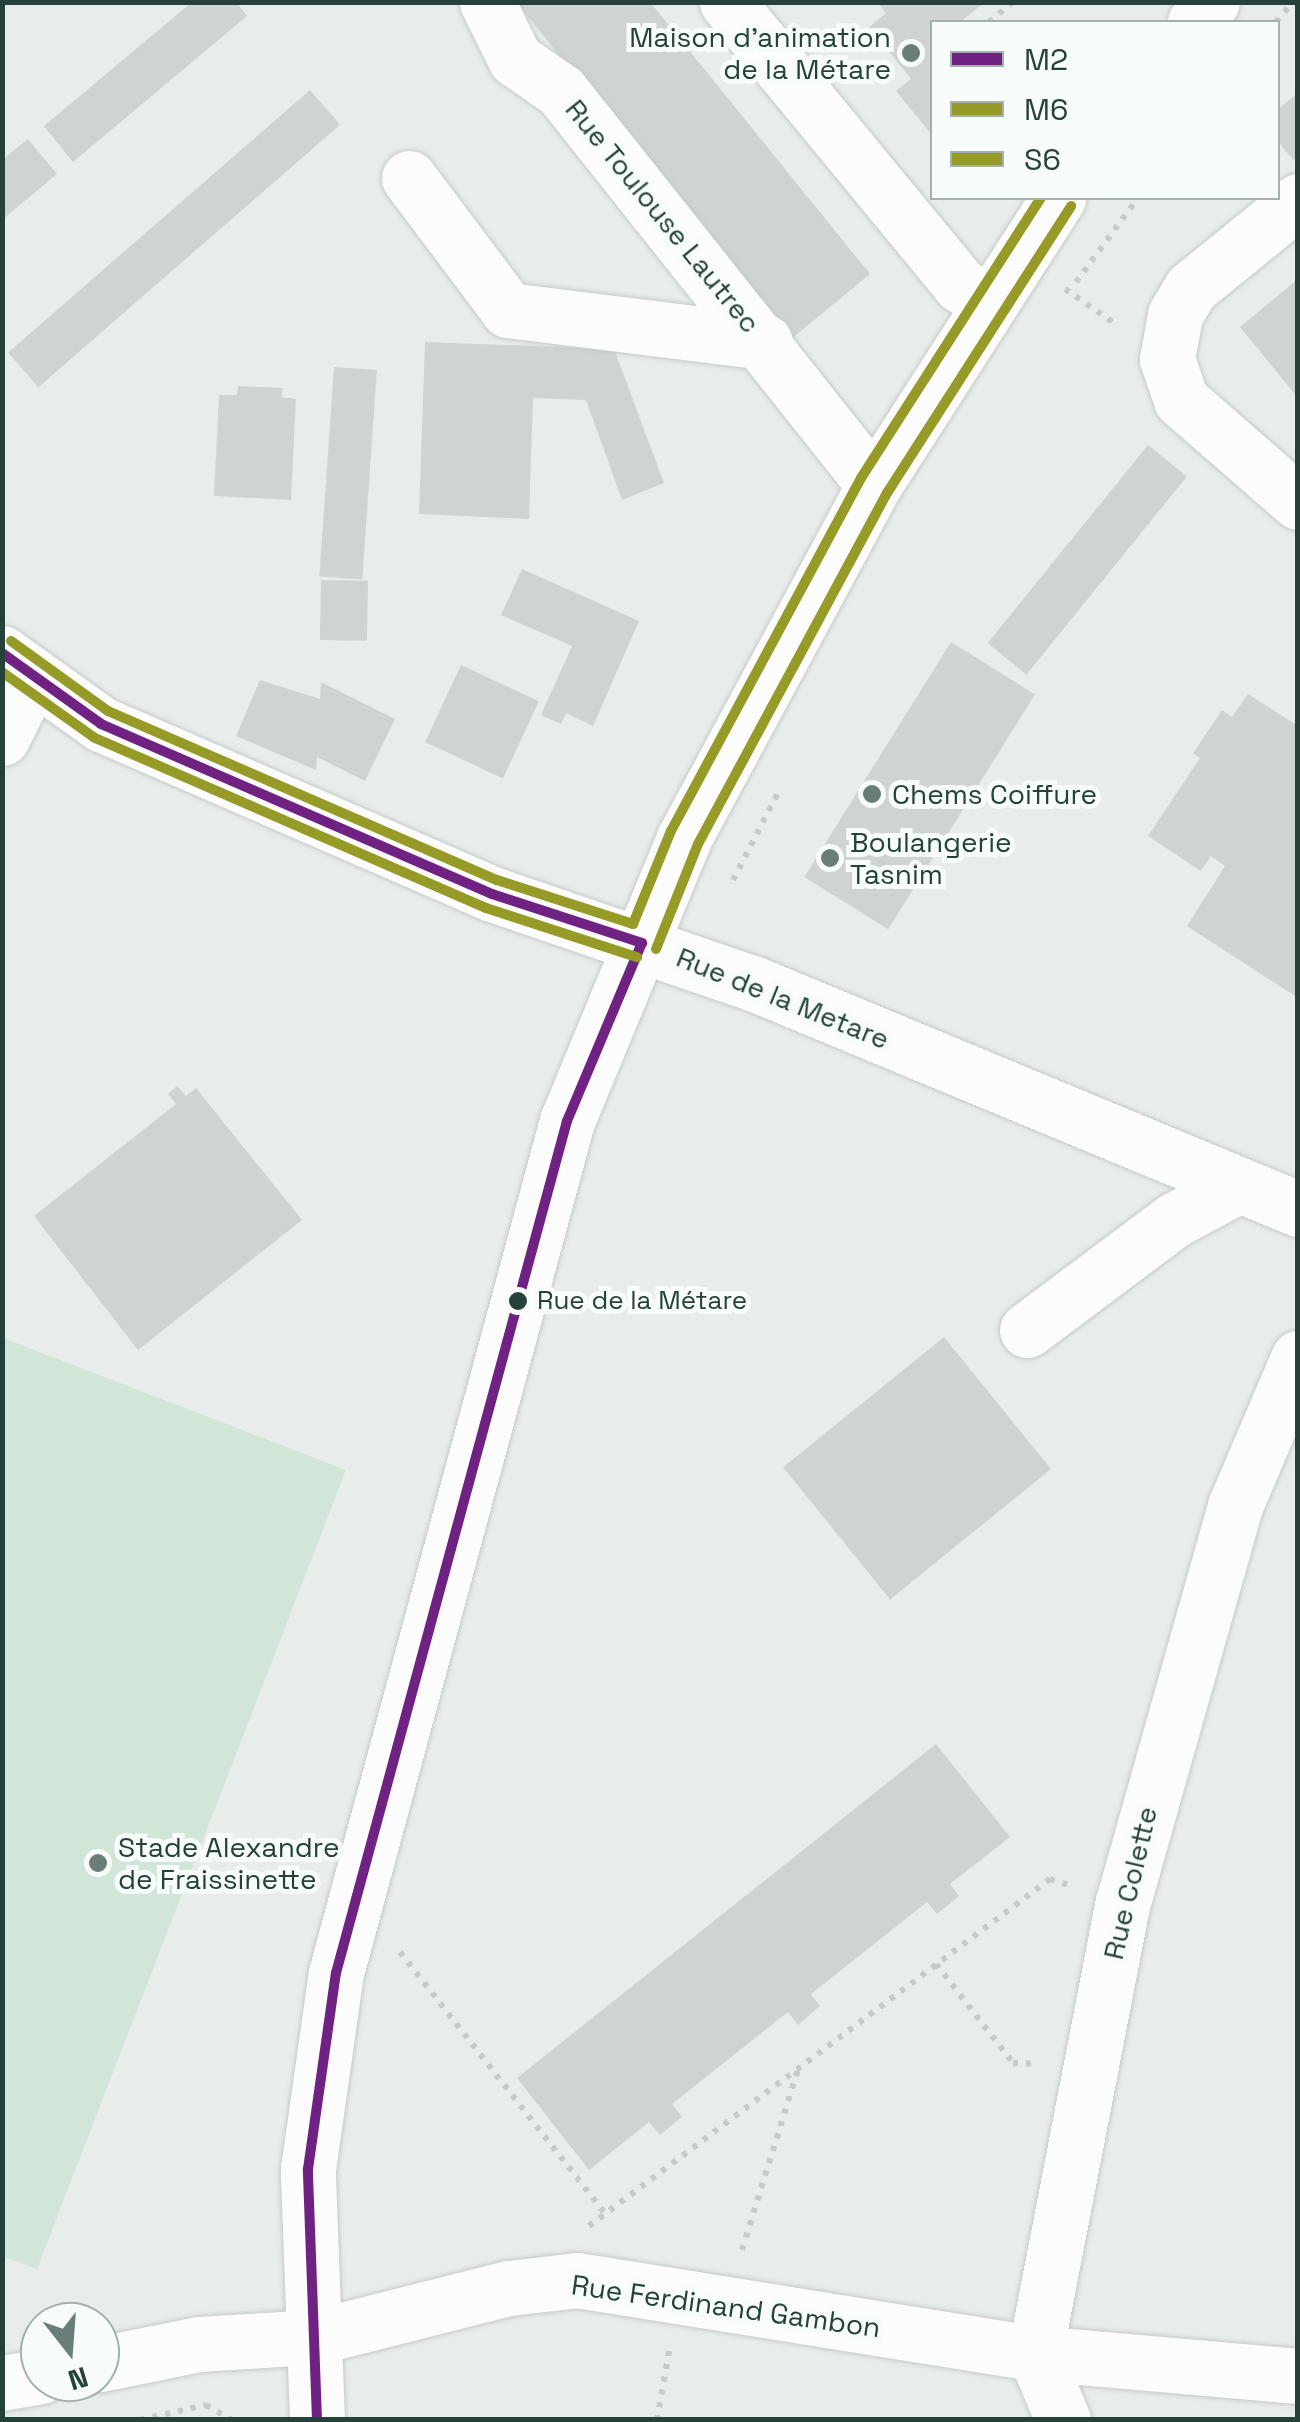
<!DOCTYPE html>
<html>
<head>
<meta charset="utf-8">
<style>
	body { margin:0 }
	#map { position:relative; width:1300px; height:2422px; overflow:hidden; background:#e8edeb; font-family:"Space Grotesk",sans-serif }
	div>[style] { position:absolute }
	.green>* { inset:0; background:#d1e6d8 }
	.building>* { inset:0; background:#cfd4d2; transform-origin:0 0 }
	.path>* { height:6px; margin-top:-3px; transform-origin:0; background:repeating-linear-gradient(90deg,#c3ccca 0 5px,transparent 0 13px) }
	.roads { filter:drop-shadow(0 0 2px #c5cac8) drop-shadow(0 0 2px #c5cac8) }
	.minor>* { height:55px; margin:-27.5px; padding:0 27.5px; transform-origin:27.5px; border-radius:27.5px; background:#fcfcfc }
	.bus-1>* { height:10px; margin:-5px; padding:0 5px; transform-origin:5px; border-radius:5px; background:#702283 }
	.bus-2>* { height:10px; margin:-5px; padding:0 5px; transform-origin:5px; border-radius:5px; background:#969a27 }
	.bus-3>* { height:10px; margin:-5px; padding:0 5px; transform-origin:5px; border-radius:5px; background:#969a27 }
	.dots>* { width:28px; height:28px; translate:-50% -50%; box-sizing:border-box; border:5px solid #f7fbf9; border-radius:50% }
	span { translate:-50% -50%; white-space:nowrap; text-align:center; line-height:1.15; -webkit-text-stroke:10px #f7fbf9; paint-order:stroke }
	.bus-label { font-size:26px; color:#24423a }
	.left { translate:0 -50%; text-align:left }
	.poi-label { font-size:28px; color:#24423a }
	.right { translate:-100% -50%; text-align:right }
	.street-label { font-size:28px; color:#24423a }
	.frame { position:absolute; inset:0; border:5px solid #24423a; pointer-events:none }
	.legend { position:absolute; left:930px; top:20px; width:350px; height:180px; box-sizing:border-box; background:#f7fbf9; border:2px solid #a3b1ad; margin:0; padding:12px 18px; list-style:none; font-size:30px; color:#24423a }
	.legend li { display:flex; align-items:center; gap:20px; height:50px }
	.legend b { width:50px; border:2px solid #a3b1ad }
	.north { position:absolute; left:20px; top:2302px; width:100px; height:100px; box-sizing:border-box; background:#f7fbf9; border:2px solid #a3b1ad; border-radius:50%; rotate:163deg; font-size:28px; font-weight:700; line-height:40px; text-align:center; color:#24423a }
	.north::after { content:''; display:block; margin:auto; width:35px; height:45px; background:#697e78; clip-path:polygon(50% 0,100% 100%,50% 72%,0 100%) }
</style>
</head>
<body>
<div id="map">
	<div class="green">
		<div style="clip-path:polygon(3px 1338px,346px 1470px,37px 2269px,2px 2256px)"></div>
	</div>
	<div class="building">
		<div style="clip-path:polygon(192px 2px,236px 2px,247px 16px,73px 162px,44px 126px)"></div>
		<div style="clip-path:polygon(516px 2px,650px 2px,870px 274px,790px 340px)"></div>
		<div style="clip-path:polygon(877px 2px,985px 2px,960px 22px,932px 22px,932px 135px,896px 91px,911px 79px,869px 27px,886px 13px)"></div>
		<div style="left:310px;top:90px;width:46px;height:400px;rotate:49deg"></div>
		<div style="clip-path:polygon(1298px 93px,1298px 157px,1293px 160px,1278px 141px,1278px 109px)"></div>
		<div style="clip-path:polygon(28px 139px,57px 174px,2px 220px,2px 160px)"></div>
		<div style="clip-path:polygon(1298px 279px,1298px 398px,1240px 327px)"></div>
		<div style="clip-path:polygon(425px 342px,614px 349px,664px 483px,622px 500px,586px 400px,533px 398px,529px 519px,419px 514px)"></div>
		<div style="left:334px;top:367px;width:43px;height:210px;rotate:4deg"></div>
		<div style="clip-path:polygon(238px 386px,283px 388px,281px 397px,296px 399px,291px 500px,214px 496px,219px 395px,237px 395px)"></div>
		<div style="left:1148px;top:445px;width:50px;height:255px;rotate:39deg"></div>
		<div style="clip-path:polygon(522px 569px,639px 621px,593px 726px,566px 713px,561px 724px,541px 715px,572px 646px,501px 615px)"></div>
		<div style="left:321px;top:580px;width:47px;height:60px;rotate:1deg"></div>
		<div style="left:951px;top:642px;width:99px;height:277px;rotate:32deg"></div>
		<div style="left:461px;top:665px;width:86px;height:85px;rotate:25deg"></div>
		<div style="clip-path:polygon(260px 680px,320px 699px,321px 682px,395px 719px,365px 781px,317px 757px,316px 770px,236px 736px)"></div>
		<div style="clip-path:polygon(1248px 694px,1298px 726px,1298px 998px,1187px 926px,1225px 866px,1211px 856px,1201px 871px,1148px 836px,1200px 758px,1193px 753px,1222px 710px,1232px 717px)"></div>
		<div style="clip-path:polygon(177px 1086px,186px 1096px,196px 1088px,302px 1220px,138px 1350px,34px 1216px,176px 1104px,168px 1094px)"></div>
		<div style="left:944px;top:1337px;width:170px;height:207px;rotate:51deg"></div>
		<div style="clip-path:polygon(936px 1744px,1010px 1837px,950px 1884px,959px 1896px,937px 1914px,927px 1902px,811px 1994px,820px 2006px,798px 2025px,788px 2012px,672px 2104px,682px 2117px,660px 2135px,649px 2122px,589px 2170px,517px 2078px)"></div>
	</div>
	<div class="path">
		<div style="left:989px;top:22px;width:31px;rotate:-40deg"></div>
		<div style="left:1276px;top:22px;width:26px;rotate:-50deg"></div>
		<div style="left:1076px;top:282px;width:104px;rotate:-53.6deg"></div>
		<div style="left:1065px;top:289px;width:63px;rotate:34.7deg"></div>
		<div style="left:733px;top:880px;width:98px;rotate:-62.7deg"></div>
		<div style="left:400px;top:1952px;width:332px;rotate:51.9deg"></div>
		<div style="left:936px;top:1964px;width:125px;rotate:52.1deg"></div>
		<div style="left:1013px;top:2063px;width:23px;rotate:2deg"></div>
		<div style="left:589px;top:2226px;width:577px;rotate:-36.97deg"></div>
		<div style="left:1050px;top:1879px;width:20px;rotate:18deg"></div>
		<div style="left:742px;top:2250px;width:193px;rotate:-72.8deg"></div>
		<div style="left:140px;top:2420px;width:68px;rotate:-12.8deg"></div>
		<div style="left:206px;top:2405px;width:30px;rotate:30deg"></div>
		<div style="left:657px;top:2420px;width:70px;rotate:-80.1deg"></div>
	</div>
	<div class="roads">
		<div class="minor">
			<div style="left:487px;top:2px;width:64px;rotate:63.8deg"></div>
			<div style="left:515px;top:59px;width:56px;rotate:34.8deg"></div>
			<div style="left:561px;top:91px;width:503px;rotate:51.54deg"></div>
			<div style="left:727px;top:2px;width:367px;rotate:50.5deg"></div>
			<div style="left:960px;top:285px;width:31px;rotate:31deg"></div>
			<div style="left:1195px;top:22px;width:26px;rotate:-50deg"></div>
			<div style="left:409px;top:178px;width:165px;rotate:53.1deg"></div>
			<div style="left:508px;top:310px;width:259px;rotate:7.1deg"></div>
			<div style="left:1298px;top:201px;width:138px;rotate:140.9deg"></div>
			<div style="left:1191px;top:288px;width:31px;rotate:121deg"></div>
			<div style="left:1175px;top:315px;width:45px;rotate:100.3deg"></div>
			<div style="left:1167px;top:359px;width:43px;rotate:71.1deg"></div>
			<div style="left:1181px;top:400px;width:155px;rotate:41.1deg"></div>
			<div style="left:2px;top:653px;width:122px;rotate:35.6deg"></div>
			<div style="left:101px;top:724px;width:426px;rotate:23.5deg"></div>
			<div style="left:492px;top:894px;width:278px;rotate:18.9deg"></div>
			<div style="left:755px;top:984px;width:588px;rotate:22.51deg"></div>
			<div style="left:2px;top:738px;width:69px;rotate:-63.4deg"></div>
			<div style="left:1027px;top:1330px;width:184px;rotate:-36.8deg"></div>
			<div style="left:1174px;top:1220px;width:74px;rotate:-28.3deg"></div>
			<div style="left:100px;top:2364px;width:101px;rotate:-11.4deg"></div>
			<div style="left:199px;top:2344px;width:116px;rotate:-3.5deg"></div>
			<div style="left:315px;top:2337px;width:200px;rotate:-14.2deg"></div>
			<div style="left:509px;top:2288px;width:68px;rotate:-6.7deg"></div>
			<div style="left:577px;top:2280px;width:464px;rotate:9.1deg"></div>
			<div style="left:1035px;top:2353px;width:264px;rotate:5deg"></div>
			<div style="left:2px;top:2383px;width:39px;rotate:-10deg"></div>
			<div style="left:317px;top:2420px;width:251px;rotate:-92.1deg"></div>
			<div style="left:308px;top:2169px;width:198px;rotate:-81.9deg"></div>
			<div style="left:336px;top:1973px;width:883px;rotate:-74.83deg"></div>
			<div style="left:567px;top:1121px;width:306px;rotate:-67.5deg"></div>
			<div style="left:684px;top:838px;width:401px;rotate:-61.7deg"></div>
			<div style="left:874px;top:485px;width:341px;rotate:-57.3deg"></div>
			<div style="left:1063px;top:2420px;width:73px;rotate:-112.7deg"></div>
			<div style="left:1035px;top:2353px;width:460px;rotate:-79deg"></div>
			<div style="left:1123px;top:1902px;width:412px;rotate:-74.2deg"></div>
			<div style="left:1235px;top:1506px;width:161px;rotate:-66.9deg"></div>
		</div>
	</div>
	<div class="bus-1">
		<div style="left:2px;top:653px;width:122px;rotate:35.6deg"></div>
		<div style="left:101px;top:724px;width:426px;rotate:23.5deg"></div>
		<div style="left:492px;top:894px;width:158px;rotate:18.1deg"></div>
		<div style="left:317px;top:2420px;width:251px;rotate:-92.1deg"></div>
		<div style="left:308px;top:2169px;width:198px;rotate:-81.9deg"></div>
		<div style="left:336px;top:1973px;width:883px;rotate:-74.83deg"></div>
		<div style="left:567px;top:1121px;width:193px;rotate:-67.2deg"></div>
	</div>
	<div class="bus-2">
		<div style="left:2px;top:672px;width:114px;rotate:35.4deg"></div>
		<div style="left:95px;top:738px;width:426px;rotate:23.5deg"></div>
		<div style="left:486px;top:908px;width:159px;rotate:18deg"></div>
		<div style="left:656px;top:949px;width:113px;rotate:-68.2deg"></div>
		<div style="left:698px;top:844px;width:399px;rotate:-61.7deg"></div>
		<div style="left:887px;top:493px;width:341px;rotate:-57.3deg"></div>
	</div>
	<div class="bus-3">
		<div style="left:11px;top:641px;width:120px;rotate:35.8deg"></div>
		<div style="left:108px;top:711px;width:424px;rotate:23.5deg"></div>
		<div style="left:497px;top:880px;width:143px;rotate:17.9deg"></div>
		<div style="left:633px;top:924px;width:100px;rotate:-67.8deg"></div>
		<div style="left:671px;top:831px;width:401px;rotate:-61.7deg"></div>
		<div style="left:861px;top:478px;width:333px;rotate:-57.3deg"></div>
	</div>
	<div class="dots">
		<div style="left:911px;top:53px;background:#697e78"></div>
		<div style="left:872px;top:794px;background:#697e78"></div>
		<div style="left:830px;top:858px;background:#697e78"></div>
		<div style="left:518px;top:1301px;background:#24423a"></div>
		<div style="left:98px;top:1863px;background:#697e78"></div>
	</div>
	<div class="bus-label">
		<span class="left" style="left:537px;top:1301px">Rue de la Métare</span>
	</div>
	<div class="poi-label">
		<span class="right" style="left:891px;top:53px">Maison d'animation<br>de la Métare</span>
		<span class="left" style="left:892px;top:794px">Chems Coiffure</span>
		<span class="left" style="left:850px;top:858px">Boulangerie<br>Tasnim</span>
		<span class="left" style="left:118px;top:1863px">Stade Alexandre<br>de Fraissinette</span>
	</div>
	<div class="street-label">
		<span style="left:663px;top:216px;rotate:51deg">Rue Toulouse Lautrec</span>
		<span style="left:783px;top:998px;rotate:22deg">Rue de la Metare</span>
		<span style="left:1130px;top:1883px;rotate:-77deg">Rue Colette</span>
		<span style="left:726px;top:2306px;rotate:8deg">Rue Ferdinand Gambon</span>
	</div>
	<div class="frame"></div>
	<ul class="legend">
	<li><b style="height:12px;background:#702283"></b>M2</li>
	<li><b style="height:12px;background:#969a27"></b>M6</li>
	<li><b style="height:12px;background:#969a27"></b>S6</li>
	</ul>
	<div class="north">N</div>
</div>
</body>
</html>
